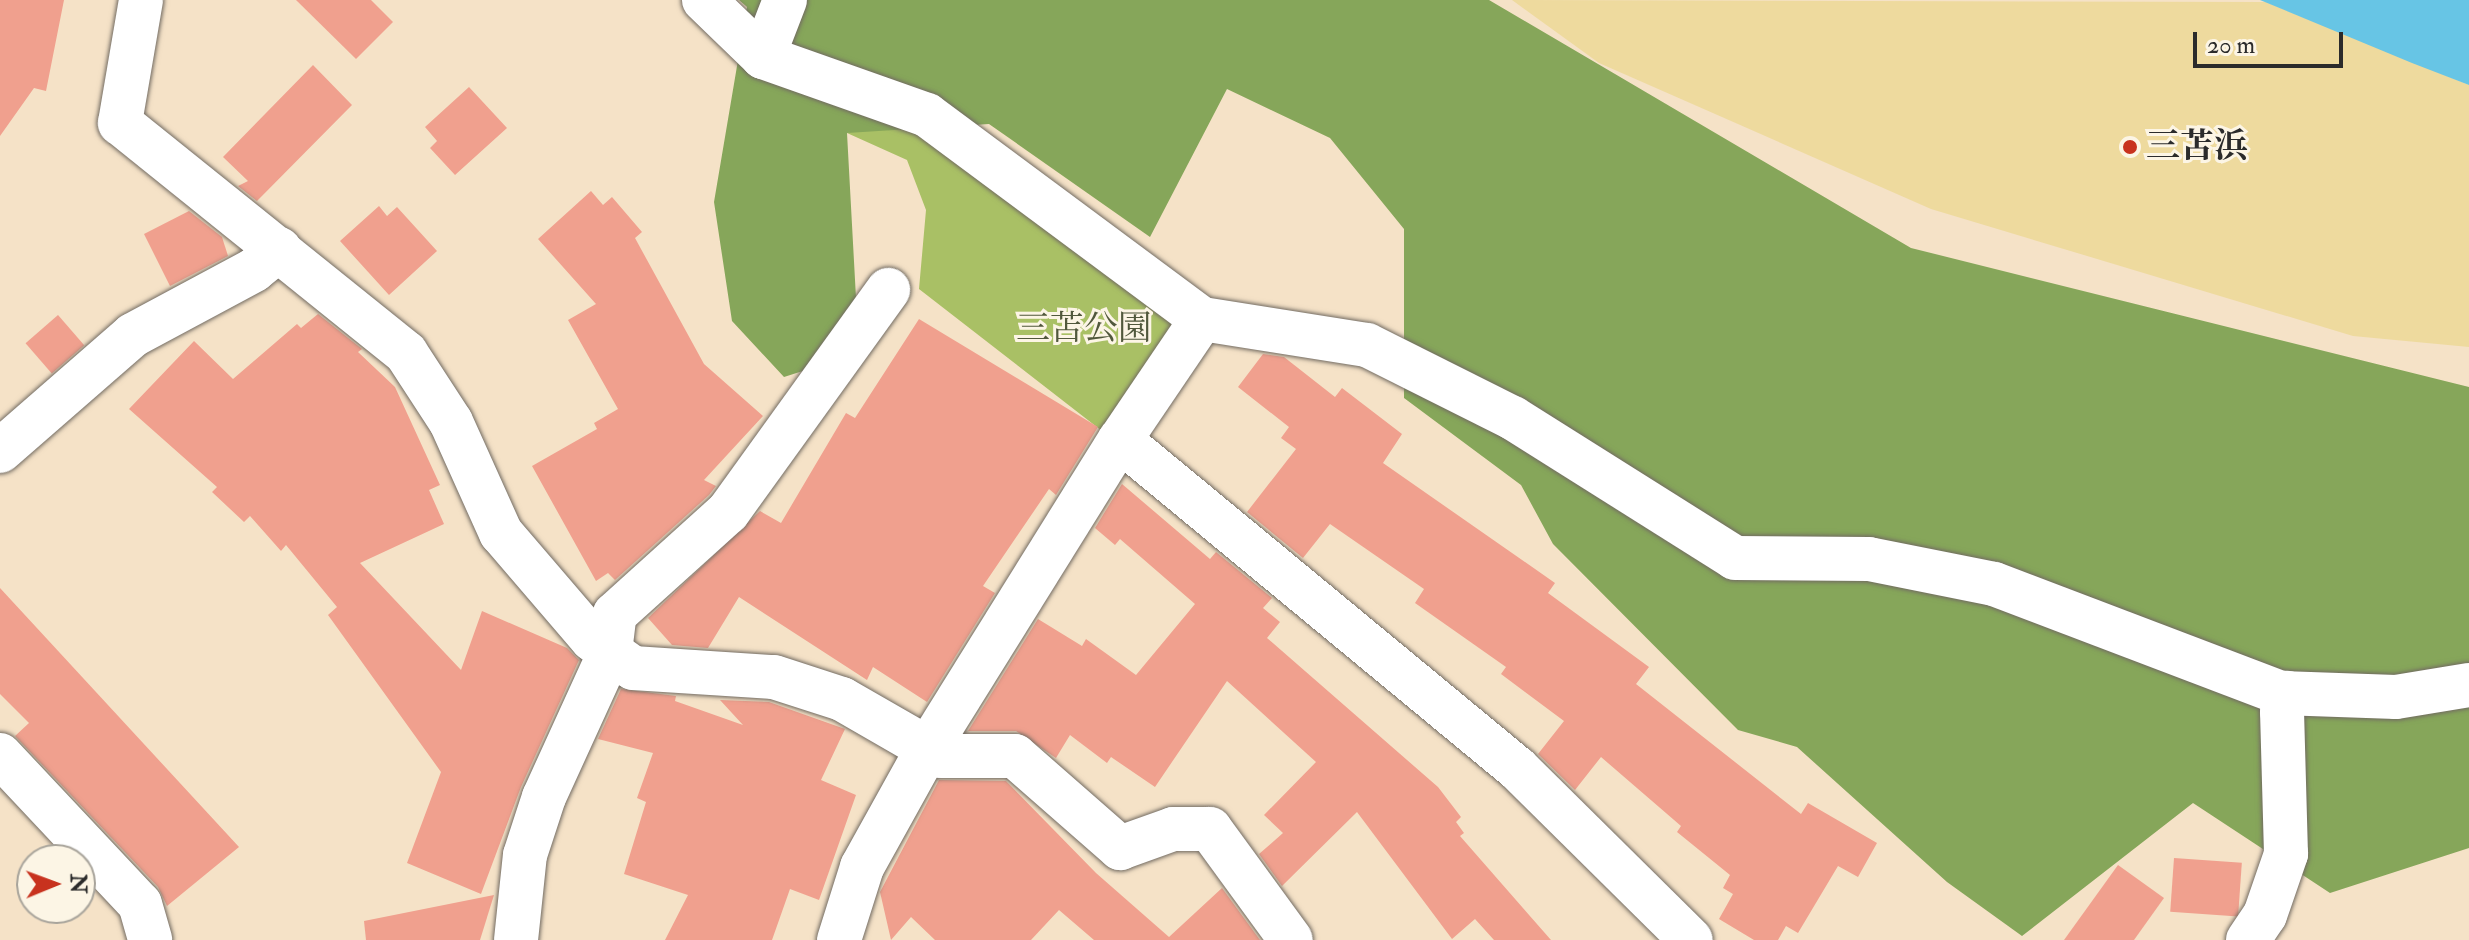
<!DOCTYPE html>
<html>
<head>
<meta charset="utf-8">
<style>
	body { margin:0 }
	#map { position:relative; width:2469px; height:940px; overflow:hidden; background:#f5e2c7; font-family:"IM FELL Double Pica","Noto Serif JP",serif }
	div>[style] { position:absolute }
	.green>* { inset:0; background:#a9c065 }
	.forest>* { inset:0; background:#86a65a }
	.sand>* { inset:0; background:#eeda9e }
	.water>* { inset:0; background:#67c5e5 }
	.building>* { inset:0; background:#f0a08e; transform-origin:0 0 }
	.roads { filter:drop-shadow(0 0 2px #726b62) drop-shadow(0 0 2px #726b62) }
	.minor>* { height:44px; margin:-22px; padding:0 22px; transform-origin:22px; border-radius:22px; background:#fff }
	.dots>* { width:22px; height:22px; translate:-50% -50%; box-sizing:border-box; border:4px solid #fcf5e5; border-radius:50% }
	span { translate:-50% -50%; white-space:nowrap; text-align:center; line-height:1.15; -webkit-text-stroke:6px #fcf5e5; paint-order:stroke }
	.poi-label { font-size:34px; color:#2b2b2b; font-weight:700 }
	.left { translate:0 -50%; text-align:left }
	.park-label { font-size:34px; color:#51583c }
	.north { position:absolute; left:16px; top:844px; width:80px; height:80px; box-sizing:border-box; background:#fcf5e5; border:2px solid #a8a49b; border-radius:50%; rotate:89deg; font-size:22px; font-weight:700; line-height:32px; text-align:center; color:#2b2b2b }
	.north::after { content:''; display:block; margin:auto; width:28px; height:36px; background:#c8321e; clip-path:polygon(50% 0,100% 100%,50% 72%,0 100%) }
	.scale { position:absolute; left:2193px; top:32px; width:150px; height:36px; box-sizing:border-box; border:4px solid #2b2b2b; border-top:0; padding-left:10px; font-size:24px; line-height:28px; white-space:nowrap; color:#2b2b2b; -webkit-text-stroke:6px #fcf5e5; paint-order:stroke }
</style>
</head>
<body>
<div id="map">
	<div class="green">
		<div style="clip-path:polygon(901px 113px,1190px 319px,1111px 438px,919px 289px,926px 210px,907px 160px,847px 133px)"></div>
	</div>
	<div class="forest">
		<div style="clip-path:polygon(739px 0,1489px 0,1911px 248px,2469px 387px,2469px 848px,2330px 893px,2193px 803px,2022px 936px,1947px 882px,1797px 747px,1738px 730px,1553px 544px,1521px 485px,1404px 398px,1404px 229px,1330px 138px,1227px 89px,1150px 237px,989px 124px,847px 133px,859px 353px,784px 377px,732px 321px,714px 202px,747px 7px)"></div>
	</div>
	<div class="sand">
		<div style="clip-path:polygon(1512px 0,2266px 2px,2469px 85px,2469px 347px,2353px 336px,1931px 209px,1599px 63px)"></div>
	</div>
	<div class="water">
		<div style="clip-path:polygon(2260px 0,2469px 0,2469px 85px,2412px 63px)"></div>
	</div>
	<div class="building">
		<div style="clip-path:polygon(0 0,64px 0,46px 91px,34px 88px,0 136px)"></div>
		<div style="clip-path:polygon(296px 0,371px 0,393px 22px,356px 59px)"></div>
		<div style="clip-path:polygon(313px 65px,352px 105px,257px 201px,238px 186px,248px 181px,223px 157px)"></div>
		<div style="clip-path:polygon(469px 87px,507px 128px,455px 175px,430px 148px,437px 141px,425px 127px)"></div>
		<div style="clip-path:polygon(591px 191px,603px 205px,612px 197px,642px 232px,635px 238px,704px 364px,763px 416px,704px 480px,716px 486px,709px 495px,615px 580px,608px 573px,596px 581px,532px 466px,597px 429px,594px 423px,618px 409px,568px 320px,596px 304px,538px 239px)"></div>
		<div style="clip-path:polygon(379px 206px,387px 216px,397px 207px,437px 251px,389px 295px,340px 241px)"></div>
		<div style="clip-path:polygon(189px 211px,222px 237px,228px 256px,170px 286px,144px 234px)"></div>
		<div style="clip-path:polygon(318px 314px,362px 349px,358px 352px,395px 387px,440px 485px,429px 490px,444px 524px,360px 563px,461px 670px,482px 611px,567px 648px,579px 660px,521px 787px,481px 894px,407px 863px,441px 772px,328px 615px,337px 607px,286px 545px,281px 551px,250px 516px,244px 522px,212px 492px,217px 487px,129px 409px,194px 341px,233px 379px,297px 324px,301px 328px)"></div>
		<div style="left:58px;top:315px;width:40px;height:43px;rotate:49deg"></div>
		<div style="clip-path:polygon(919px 319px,1098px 427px,1056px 495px,1049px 489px,983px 586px,995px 593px,927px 702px,873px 667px,867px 680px,739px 597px,708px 648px,672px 645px,648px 618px,760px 511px,781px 523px,846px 413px,855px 418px)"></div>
		<div style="clip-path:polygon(1263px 354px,1284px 357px,1335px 397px,1342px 388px,1402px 434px,1383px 463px,1555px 583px,1548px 593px,1649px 667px,1636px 684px,1801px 814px,1808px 803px,1877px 843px,1858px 877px,1838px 866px,1798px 933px,1786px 926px,1778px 940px,1754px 940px,1719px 919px,1733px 894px,1723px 888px,1730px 875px,1677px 832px,1681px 826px,1601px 757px,1575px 790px,1538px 754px,1564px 721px,1501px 674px,1506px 667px,1415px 603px,1424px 589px,1330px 524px,1303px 558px,1247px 512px,1296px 449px,1281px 438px,1289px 427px,1238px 387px)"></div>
		<div style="clip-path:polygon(1122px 484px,1210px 559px,1216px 552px,1272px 598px,1263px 608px,1280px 622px,1267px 638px,1438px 787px,1461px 817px,1456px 822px,1464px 833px,1460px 836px,1551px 940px,1494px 940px,1475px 919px,1452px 939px,1357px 812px,1282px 886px,1259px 854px,1283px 833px,1264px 815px,1316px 762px,1227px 681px,1155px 787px,1111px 757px,1107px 763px,1070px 735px,1056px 758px,1016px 731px,968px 731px,1038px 619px,1082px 646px,1086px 639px,1136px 675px,1195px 604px,1120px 539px,1115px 545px,1095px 528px)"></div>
		<div style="clip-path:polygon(0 588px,239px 847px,167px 906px,158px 887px,15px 736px,29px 723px,0 694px)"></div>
		<div style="clip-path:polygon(621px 689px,676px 696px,675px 701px,743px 725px,720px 700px,769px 702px,845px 729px,821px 780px,856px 795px,819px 900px,790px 889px,772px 940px,665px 940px,688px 895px,624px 874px,646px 802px,637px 798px,653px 753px,598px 739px)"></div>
		<div style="clip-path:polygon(939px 780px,1006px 781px,1096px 873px,1169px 937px,1222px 888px,1260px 940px,1094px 940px,1059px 910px,1031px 940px,935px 940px,911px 917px,891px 940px,880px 892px)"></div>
		<div style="left:2174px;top:858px;width:68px;height:54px;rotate:4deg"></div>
		<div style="clip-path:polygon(2118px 865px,2164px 898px,2134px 940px,2064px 940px)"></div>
		<div style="clip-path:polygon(494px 895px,480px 940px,366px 940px,364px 921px)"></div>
	</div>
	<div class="roads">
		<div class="minor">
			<div style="left:141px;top:0;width:125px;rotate:99.7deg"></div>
			<div style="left:120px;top:123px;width:367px;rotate:38.8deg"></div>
			<div style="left:406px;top:353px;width:82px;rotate:56.9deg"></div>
			<div style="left:451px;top:422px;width:122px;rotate:65.8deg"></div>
			<div style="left:501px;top:533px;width:140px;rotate:49.4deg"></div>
			<div style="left:592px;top:639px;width:50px;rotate:35.3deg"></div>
			<div style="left:633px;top:668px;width:141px;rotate:3.7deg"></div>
			<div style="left:774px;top:677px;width:71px;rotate:17.9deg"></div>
			<div style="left:842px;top:699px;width:114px;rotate:29.9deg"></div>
			<div style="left:941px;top:756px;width:74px"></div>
			<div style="left:1015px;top:756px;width:140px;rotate:41.2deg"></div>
			<div style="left:1120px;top:848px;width:56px;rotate:-19.7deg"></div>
			<div style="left:1173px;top:829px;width:37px"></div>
			<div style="left:1210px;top:829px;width:137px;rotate:53.9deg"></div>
			<div style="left:704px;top:0;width:82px;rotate:44deg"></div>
			<div style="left:763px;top:57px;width:174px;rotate:19.5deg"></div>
			<div style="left:927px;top:115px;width:342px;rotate:36.6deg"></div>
			<div style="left:1202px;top:319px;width:167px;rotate:9deg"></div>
			<div style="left:1367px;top:345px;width:163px;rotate:26.6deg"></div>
			<div style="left:1513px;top:418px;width:262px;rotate:32.2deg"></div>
			<div style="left:1735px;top:558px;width:134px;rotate:0.4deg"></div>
			<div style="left:1869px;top:559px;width:127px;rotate:11.3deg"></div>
			<div style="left:1994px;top:584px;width:307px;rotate:20.8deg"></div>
			<div style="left:2281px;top:693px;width:115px;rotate:2deg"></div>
			<div style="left:2396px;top:697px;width:74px;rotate:-9.3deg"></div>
			<div style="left:763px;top:57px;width:61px;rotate:-68.9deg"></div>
			<div style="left:1120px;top:440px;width:516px;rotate:39.58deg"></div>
			<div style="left:1518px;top:769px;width:243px;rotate:44.7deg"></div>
			<div style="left:0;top:451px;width:176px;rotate:-41.1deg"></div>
			<div style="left:133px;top:335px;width:137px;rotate:-28.2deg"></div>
			<div style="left:254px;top:270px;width:33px;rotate:-39deg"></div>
			<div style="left:0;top:755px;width:204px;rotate:46.8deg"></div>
			<div style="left:140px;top:904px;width:37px;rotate:74deg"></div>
			<div style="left:516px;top:940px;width:85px;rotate:-84deg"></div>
			<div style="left:525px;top:855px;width:61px;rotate:-71.9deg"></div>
			<div style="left:544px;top:797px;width:159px;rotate:-65.5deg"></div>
			<div style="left:610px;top:652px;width:38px;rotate:-83deg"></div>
			<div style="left:615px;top:614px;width:152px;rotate:-42.1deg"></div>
			<div style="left:728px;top:512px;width:274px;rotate:-54.2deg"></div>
			<div style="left:839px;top:940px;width:77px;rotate:-72.5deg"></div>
			<div style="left:862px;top:867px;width:136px;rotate:-61deg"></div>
			<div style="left:928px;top:748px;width:363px;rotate:-58.1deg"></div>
			<div style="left:1120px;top:440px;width:146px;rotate:-55.9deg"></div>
			<div style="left:2248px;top:940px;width:30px;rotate:-56deg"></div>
			<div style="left:2265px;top:915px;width:65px;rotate:-71deg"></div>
			<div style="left:2286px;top:854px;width:142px;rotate:-91.6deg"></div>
			<div style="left:2282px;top:712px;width:20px;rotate:-75deg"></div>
		</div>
	</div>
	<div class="dots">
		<div style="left:2130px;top:147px;background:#c8321e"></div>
	</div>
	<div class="poi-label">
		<span class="left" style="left:2146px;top:147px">三苫浜</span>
	</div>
	<div class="park-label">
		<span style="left:1084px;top:329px">三苫公園</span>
	</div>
	<div class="north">N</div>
	<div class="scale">20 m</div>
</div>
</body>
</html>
